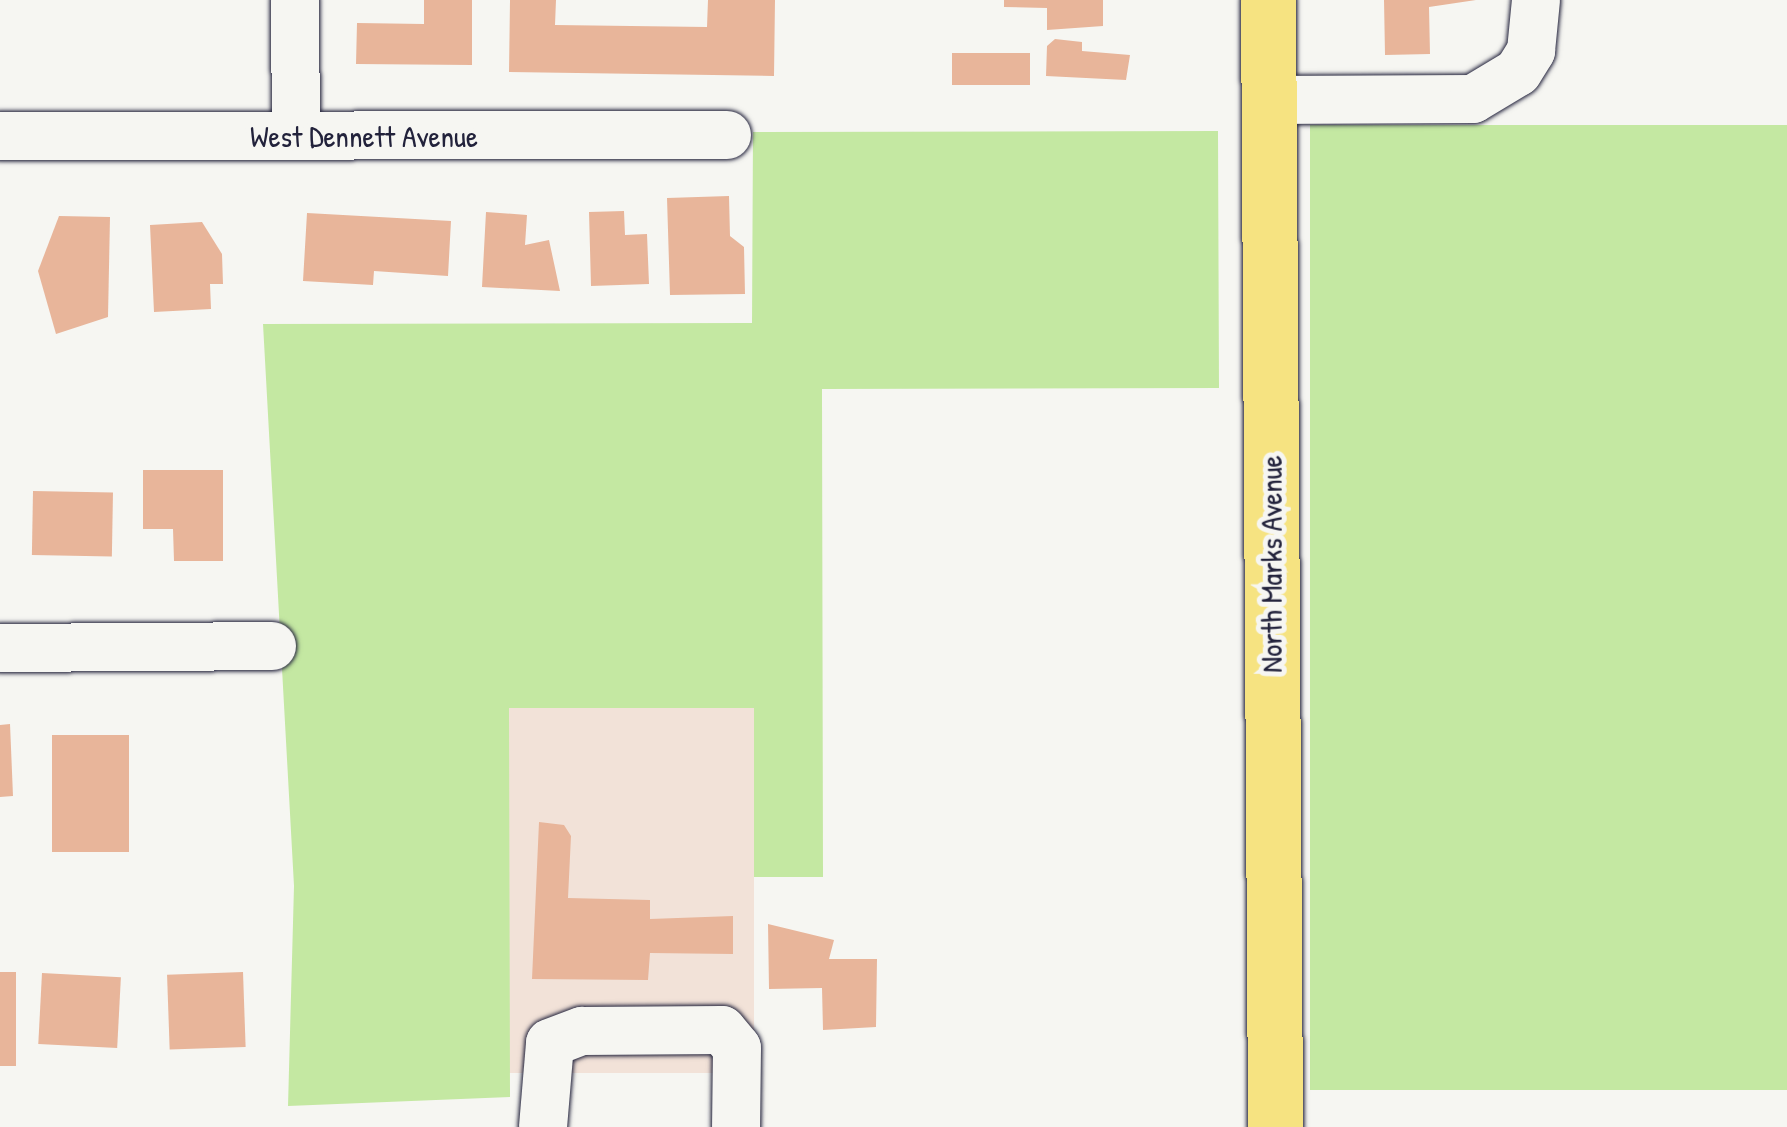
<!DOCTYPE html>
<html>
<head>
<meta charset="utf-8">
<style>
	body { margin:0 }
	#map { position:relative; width:1787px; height:1127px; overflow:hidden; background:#f6f6f2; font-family:"Patrick Hand",sans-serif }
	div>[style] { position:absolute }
	.built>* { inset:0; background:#f2e2d8; transform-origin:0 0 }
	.green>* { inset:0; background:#c4e8a2; transform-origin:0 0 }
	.building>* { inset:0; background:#e8b59a; transform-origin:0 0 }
	.roads { filter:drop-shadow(0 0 2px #22223b) drop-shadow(0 0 2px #22223b) }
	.minor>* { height:48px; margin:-24px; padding:0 24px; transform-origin:24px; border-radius:24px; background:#f6f6f2 }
	.major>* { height:55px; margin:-27.5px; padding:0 27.5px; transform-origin:27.5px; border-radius:27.5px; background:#f6e381 }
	span { translate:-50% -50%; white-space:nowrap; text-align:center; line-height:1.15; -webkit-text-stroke:10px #f6f6f2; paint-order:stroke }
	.street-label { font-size:30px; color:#22223b }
</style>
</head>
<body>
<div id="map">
	<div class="built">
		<div style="left:509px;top:708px;width:245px;height:365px"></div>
	</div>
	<div class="green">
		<div style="left:1787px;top:125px;width:965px;height:477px;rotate:90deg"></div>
		<div style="clip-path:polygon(1218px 131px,1219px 388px,822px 389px,823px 877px,754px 877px,754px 708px,509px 708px,510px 1097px,288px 1106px,294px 886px,263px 324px,752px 323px,753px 132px)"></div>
	</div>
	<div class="building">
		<div style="clip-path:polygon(424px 0,472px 0,472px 65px,356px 64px,357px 23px,424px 24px)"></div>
		<div style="clip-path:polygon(510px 0,556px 0,555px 25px,707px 27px,708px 0,775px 0,774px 76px,509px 72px)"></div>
		<div style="clip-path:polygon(1004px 0,1103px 0,1103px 26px,1047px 30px,1047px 8px,1004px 7px)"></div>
		<div style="clip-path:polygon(1384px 0,1476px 0,1429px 7px,1430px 54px,1385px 55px)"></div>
		<div style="clip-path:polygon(1055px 39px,1082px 42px,1082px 51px,1130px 55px,1126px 80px,1046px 76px,1047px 46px)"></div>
		<div style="left:1030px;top:53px;width:32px;height:78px;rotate:90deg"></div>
		<div style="clip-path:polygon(729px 196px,730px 236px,744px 247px,745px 294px,670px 295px,667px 198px)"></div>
		<div style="clip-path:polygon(624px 211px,625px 235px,647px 234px,649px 284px,591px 286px,589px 212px)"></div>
		<div style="clip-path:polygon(486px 212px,527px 215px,525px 245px,549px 240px,560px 291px,482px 287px)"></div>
		<div style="clip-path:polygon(307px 213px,451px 221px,448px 276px,374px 271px,373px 285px,303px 281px)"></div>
		<div style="clip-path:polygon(59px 216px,110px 217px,108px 317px,56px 334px,38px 271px)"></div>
		<div style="clip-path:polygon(202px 222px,222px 254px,223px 284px,210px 284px,211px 309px,154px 312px,150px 225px)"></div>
		<div style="clip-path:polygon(143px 470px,223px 470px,223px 561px,174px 561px,173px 529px,143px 529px)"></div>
		<div style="left:33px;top:491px;width:80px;height:64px;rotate:1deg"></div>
		<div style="clip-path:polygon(10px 724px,13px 796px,0 797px,0 725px)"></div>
		<div style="left:129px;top:735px;width:117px;height:77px;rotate:90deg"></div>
		<div style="clip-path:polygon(539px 822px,564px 825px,571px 836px,568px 898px,650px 900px,650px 919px,733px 916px,733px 954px,650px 953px,648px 980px,532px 979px)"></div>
		<div style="clip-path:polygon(768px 924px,834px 940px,829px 959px,877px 959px,876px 1027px,823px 1030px,822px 988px,769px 989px)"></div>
		<div style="left:0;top:972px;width:16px;height:94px"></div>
		<div style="left:243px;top:972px;width:75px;height:76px;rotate:88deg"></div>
		<div style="left:42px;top:973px;width:79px;height:71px;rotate:3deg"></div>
	</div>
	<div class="roads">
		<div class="minor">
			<div style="left:295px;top:0;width:136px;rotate:89.6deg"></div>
			<div style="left:1268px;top:100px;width:205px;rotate:-0.3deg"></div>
			<div style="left:1473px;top:99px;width:52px;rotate:-31deg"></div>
			<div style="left:1518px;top:72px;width:25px;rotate:-58deg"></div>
			<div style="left:1531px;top:51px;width:51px;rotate:-84.4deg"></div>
			<div style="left:0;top:136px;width:727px;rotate:-0.08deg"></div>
			<div style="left:0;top:648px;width:272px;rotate:-0.4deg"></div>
			<div style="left:543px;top:1127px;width:84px;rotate:-85.2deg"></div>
			<div style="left:550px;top:1043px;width:34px;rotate:-21deg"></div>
			<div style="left:582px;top:1031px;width:140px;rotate:-0.4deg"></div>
			<div style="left:722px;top:1030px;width:23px;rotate:50deg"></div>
			<div style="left:737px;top:1048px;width:79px;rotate:90.7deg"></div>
		</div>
		<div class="major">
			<div style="left:1268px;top:0;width:1127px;rotate:89.64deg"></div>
		</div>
	</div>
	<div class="street-label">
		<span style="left:364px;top:136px">West Dennett Avenue</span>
		<span style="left:1271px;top:564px;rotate:-90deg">North Marks Avenue</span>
	</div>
</div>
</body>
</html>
